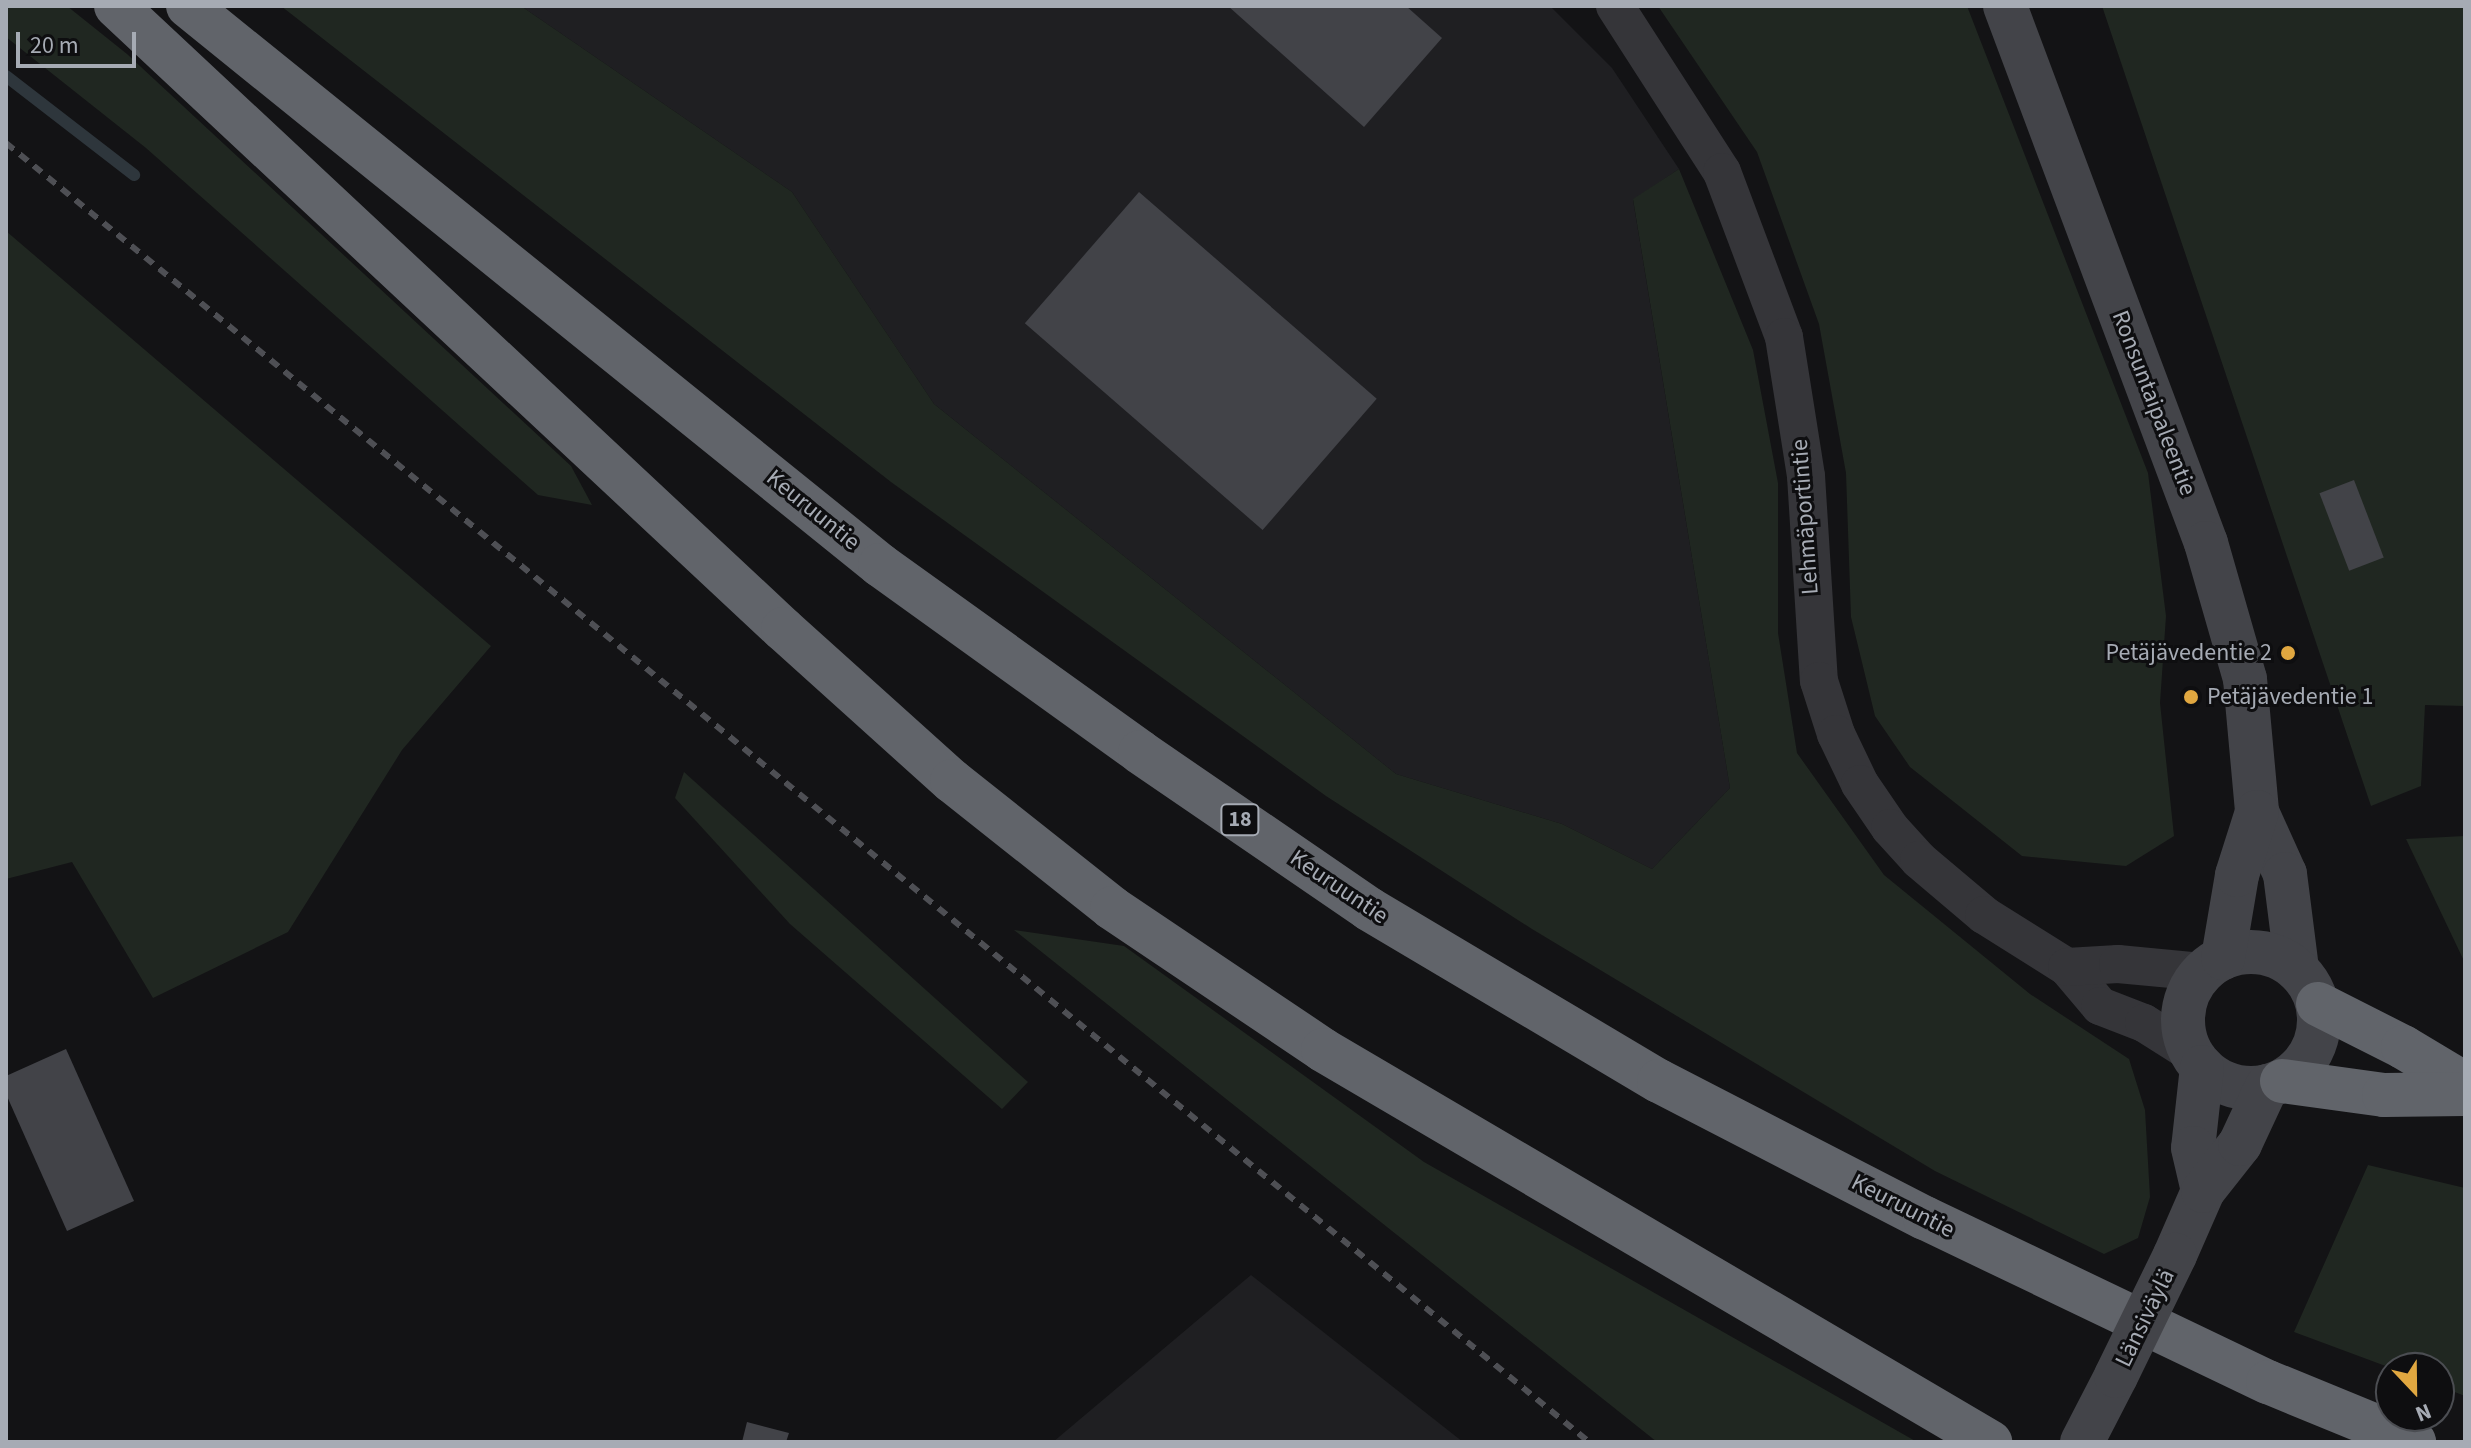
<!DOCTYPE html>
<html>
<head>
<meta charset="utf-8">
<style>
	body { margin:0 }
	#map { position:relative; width:2471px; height:1448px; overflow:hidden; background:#131315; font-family:"Source Sans 3",sans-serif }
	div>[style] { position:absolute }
	.built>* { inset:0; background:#1f1f22 }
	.green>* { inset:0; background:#202721 }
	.stream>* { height:12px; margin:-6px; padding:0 6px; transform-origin:6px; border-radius:6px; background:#2e363c }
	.building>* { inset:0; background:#424348; transform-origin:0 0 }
	.street>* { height:38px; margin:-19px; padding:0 19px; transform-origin:19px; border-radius:19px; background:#353539 }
	.secondary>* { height:44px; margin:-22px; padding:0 22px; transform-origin:22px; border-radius:22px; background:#434449 }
	.secondary>.ring { margin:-22px; padding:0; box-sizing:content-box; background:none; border:44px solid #434449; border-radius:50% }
	.highway>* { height:44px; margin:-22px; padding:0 22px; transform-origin:22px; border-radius:22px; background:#61646a }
	.rail>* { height:6px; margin-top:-3px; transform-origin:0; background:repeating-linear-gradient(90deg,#4e4f54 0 10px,transparent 0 18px) }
	.secondary-bridge>* { height:44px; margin:-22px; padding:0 22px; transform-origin:22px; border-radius:22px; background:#434449 }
	.dots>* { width:22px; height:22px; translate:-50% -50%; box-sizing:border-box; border:4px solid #0e0e10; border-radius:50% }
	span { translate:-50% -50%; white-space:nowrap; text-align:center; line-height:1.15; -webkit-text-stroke:6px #0e0e10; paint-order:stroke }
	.shield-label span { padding:2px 6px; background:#0e0e10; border:2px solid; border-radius:6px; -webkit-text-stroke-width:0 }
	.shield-label { font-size:22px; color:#a6abb4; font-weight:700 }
	.street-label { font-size:24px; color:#a6abb4 }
	.poi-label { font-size:24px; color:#a6abb4 }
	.right { translate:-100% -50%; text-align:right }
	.left { translate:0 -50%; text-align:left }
	.frame { position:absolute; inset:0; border:8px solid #a6abb4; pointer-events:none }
	.north { position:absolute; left:2375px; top:1352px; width:80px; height:80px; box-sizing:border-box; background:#0e0e10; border:2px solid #4b4d52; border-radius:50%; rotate:158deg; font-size:22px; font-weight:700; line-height:32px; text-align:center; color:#a6abb4 }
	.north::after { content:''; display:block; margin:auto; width:28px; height:36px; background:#e0a740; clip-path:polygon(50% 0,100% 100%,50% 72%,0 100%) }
	.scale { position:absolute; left:16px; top:32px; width:120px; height:36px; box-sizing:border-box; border:4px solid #a6abb4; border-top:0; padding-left:10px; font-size:24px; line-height:28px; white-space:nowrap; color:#a6abb4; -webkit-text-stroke:6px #0e0e10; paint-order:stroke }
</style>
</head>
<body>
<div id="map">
	<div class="built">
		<div style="clip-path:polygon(521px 6px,1550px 6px,1612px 68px,1679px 169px,1633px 200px,1730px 788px,1652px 869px,1562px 824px,1396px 774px,934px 404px,792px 192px)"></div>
		<div style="clip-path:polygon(1251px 1275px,1463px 1442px,1053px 1442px)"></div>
	</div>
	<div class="green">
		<div style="clip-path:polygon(6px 6px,67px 6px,127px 54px,571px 466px,592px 505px,538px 495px,146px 148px,6px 37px)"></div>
		<div style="clip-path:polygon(281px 6px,521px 6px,792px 192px,934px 404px,1396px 774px,1562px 824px,1652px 869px,1730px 788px,1633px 199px,1679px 169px,1753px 350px,1778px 483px,1778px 633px,1797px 753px,1884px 875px,2030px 994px,2129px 1059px,2145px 1110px,2150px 1197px,2138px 1238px,2104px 1254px,1935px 1171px,1532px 929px,1326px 796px,891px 482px)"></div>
		<div style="clip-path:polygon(1658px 6px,1967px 6px,2148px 473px,2166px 616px,2160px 703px,2174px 836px,2126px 866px,2022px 856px,1910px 767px,1875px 716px,1851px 617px,1846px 473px,1819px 324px,1757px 152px)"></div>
		<div style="clip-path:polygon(2102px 6px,2465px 6px,2465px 706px,2425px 705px,2421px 786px,2371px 806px)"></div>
		<div style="clip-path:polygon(6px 231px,491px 646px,402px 750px,288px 932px,153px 998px,72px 862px,6px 879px)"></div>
		<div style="clip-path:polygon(684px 772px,1028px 1082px,1002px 1109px,790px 924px,675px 798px)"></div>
		<div style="clip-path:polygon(2465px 836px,2465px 963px,2406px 839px)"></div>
		<div style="clip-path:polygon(1014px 930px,1124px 946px,1424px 1162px,1917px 1442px,1657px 1442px)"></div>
		<div style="clip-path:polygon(2368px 1165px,2465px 1188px,2465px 1396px,2439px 1386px,2439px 1368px,2391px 1368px,2294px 1332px)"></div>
	</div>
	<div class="stream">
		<div style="left:6px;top:76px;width:162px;rotate:37.7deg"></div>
	</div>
	<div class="building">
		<div style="clip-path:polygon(1228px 6px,1406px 6px,1442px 38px,1364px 127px)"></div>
		<div style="left:1139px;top:192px;width:315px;height:174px;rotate:41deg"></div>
		<div style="left:2354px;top:480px;width:83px;height:37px;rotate:69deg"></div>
		<div style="clip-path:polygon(66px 1049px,134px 1201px,67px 1231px,6px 1094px,6px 1076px)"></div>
		<div style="clip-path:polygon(747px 1422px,789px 1433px,786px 1442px,742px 1442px)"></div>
	</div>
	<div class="street">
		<div style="left:1615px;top:6px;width:197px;rotate:57.2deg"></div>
		<div style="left:1722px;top:172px;width:176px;rotate:69.4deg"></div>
		<div style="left:1784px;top:337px;width:141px;rotate:81deg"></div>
		<div style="left:1806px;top:476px;width:205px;rotate:86.4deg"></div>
		<div style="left:1819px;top:681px;width:56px;rotate:72.2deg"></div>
		<div style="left:1836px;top:734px;width:55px;rotate:64.4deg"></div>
		<div style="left:1860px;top:784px;width:53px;rotate:55.7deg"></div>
		<div style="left:1890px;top:828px;width:43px;rotate:47.8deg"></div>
		<div style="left:1919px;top:860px;width:85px;rotate:40.2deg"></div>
		<div style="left:1984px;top:915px;width:98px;rotate:32.1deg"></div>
		<div style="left:2067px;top:967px;width:51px;rotate:49.8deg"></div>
		<div style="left:2100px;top:1006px;width:47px;rotate:21.1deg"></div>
		<div style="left:2144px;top:1023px;width:58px;rotate:32.3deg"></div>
		<div style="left:2067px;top:967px;width:51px;rotate:-3.4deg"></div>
		<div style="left:2118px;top:964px;width:84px;rotate:5.4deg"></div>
	</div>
	<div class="secondary">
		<div style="left:2005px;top:6px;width:573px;rotate:69.48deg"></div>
		<div style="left:2206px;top:543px;width:141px;rotate:74deg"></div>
		<div style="left:2245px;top:679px;width:134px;rotate:84.8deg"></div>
		<div style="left:2257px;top:812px;width:68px;rotate:65.7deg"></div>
		<div style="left:2285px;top:874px;width:96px;rotate:82.8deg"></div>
		<div class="ring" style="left:2183px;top:952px;width:92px;height:92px"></div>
		<div style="left:2223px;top:958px;width:84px;rotate:-80.4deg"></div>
		<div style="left:2237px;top:875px;width:66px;rotate:-72.4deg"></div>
		<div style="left:2202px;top:1067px;width:81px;rotate:96.3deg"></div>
		<div style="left:2193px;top:1148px;width:44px;rotate:76.9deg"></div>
		<div style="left:2175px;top:1255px;width:70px;rotate:-66.4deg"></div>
		<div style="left:2203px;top:1191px;width:60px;rotate:-51.8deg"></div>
		<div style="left:2240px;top:1144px;width:64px;rotate:-65deg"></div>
		<div style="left:2082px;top:1442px;width:74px;rotate:-62.7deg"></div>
	</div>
	<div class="highway">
		<div style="left:116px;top:6px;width:913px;rotate:43.05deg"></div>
		<div style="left:783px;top:629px;width:227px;rotate:42deg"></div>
		<div style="left:952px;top:781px;width:204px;rotate:38.4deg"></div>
		<div style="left:1112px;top:908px;width:254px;rotate:33.9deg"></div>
		<div style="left:1323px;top:1050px;width:774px;rotate:30.44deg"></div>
		<div style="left:188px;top:6px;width:890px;rotate:38.93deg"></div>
		<div style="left:880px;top:565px;width:320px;rotate:35.7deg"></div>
		<div style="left:1140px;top:752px;width:278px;rotate:34.4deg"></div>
		<div style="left:1369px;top:909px;width:337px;rotate:30.7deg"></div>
		<div style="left:1659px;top:1081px;width:299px;rotate:27.3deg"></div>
		<div style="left:1925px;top:1218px;width:380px;rotate:25.6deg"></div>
		<div style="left:2268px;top:1382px;width:158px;rotate:22.3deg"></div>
		<div style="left:2318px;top:1004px;width:95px;rotate:26.8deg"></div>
		<div style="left:2403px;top:1047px;width:72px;rotate:30.8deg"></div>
		<div style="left:2282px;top:1081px;width:103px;rotate:7.8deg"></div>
		<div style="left:2384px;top:1095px;width:81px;rotate:-0.7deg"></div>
	</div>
	<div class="rail">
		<div style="left:6px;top:143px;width:2048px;rotate:39.37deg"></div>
	</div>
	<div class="secondary-bridge">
		<div style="left:2116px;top:1376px;width:135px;rotate:-64deg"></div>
	</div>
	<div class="dots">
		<div style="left:2288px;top:653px;background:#e0a740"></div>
		<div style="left:2191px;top:697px;background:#e0a740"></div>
	</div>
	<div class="shield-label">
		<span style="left:1240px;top:820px">18</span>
	</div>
	<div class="street-label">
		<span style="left:2154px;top:403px;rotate:69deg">Ronsuntaipaleentie</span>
		<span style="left:813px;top:510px;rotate:39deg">Keuruuntie</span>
		<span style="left:1805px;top:517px;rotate:-94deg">Lehmäportintie</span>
		<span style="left:1339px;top:887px;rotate:34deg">Keuruuntie</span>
		<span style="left:1903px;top:1206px;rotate:27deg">Keuruuntie</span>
		<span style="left:2145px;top:1318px;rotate:-64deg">Länsiväylä</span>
	</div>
	<div class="poi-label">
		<span class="right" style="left:2272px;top:653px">Petäjävedentie 2</span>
		<span class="left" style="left:2207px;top:697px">Petäjävedentie 1</span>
	</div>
	<div class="frame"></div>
	<div class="north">N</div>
	<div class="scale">20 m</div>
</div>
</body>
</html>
